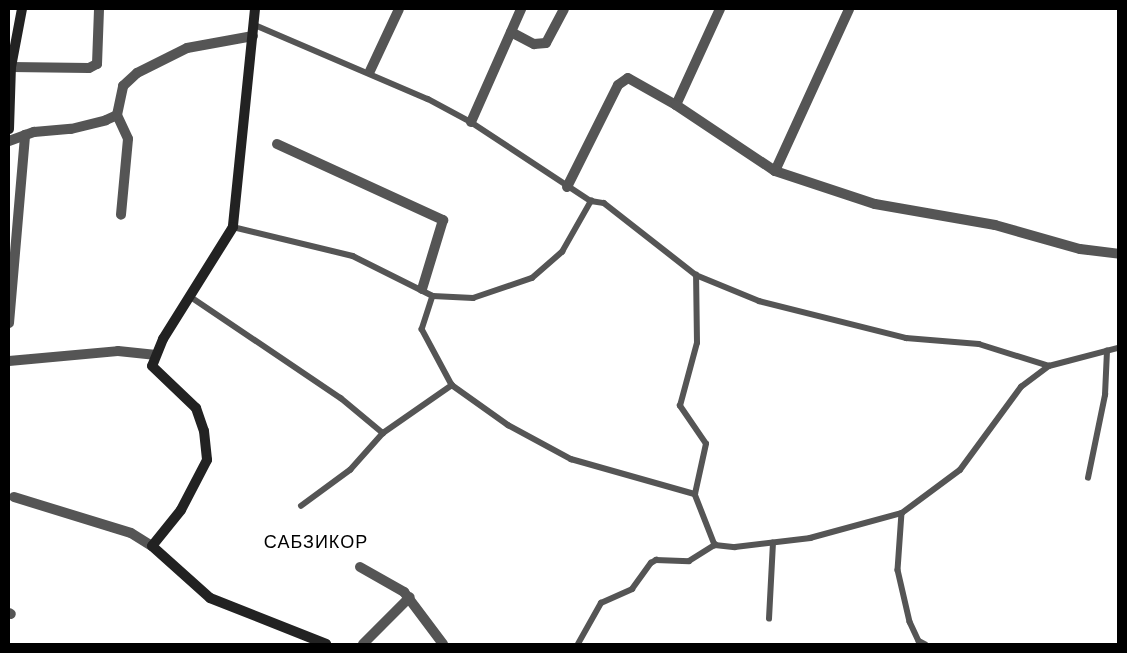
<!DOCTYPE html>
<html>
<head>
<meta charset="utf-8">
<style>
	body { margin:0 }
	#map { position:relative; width:1127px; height:653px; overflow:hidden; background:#fff; font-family:Helvetica,sans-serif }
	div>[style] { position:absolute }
	.lane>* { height:5.5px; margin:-2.75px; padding:0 2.75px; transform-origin:2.75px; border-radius:2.75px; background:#555 }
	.street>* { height:10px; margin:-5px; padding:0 5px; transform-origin:5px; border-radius:5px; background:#555 }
	.secondary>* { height:10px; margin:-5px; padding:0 5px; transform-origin:5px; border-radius:5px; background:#222 }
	span { translate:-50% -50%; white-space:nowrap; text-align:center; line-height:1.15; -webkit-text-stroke:4.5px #fff; paint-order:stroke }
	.quarter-label { font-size:18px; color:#000; letter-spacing:1px }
	.frame { position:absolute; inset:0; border:10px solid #000; pointer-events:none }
</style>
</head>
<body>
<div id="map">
	<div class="lane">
		<div style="left:255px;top:25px;width:188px;rotate:23.2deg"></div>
		<div style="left:428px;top:99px;width:49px;rotate:28.1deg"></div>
		<div style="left:471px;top:122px;width:144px;rotate:33.4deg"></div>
		<div style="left:233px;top:227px;width:123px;rotate:13.6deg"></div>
		<div style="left:353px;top:256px;width:89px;rotate:26.6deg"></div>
		<div style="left:433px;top:296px;width:40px;rotate:2.9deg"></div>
		<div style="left:473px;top:298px;width:62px;rotate:-18.7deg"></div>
		<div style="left:532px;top:278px;width:40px;rotate:-41deg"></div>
		<div style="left:562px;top:252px;width:59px;rotate:-60.4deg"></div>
		<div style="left:591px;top:201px;width:13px;rotate:9deg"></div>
		<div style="left:604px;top:203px;width:117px;rotate:38deg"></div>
		<div style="left:696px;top:275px;width:68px;rotate:22.4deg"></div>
		<div style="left:759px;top:301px;width:152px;rotate:14.1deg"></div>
		<div style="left:906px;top:338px;width:73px;rotate:4.7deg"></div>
		<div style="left:979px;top:344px;width:73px;rotate:17.4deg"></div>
		<div style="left:433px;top:296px;width:35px;rotate:108deg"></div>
		<div style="left:422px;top:329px;width:64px;rotate:61.8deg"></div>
		<div style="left:452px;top:385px;width:69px;rotate:35.5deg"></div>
		<div style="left:508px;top:425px;width:72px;rotate:28.4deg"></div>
		<div style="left:571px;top:459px;width:129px;rotate:15.8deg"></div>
		<div style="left:695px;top:494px;width:55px;rotate:68.6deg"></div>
		<div style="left:715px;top:545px;width:20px;rotate:6deg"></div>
		<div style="left:735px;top:547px;width:76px;rotate:-6.8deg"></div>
		<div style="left:810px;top:538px;width:95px;rotate:-15.2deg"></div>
		<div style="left:902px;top:513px;width:72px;rotate:-36.6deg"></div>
		<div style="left:960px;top:470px;width:103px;rotate:-53.7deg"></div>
		<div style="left:1021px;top:387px;width:35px;rotate:-37deg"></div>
		<div style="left:1049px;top:366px;width:71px;rotate:-14.6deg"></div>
		<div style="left:191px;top:297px;width:181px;rotate:34deg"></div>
		<div style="left:341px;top:398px;width:55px;rotate:39.8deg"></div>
		<div style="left:383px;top:433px;width:84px;rotate:-34.8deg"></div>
		<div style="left:1088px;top:478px;width:85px;rotate:-78.4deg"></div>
		<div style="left:1105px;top:395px;width:44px;rotate:-87.4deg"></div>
		<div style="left:695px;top:494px;width:51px;rotate:-77.6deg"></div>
		<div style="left:706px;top:444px;width:46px;rotate:-124.4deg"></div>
		<div style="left:680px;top:406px;width:65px;rotate:-74.9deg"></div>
		<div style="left:697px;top:343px;width:68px;rotate:-90.8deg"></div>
		<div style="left:301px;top:506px;width:61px;rotate:-36.3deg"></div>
		<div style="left:350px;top:470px;width:50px;rotate:-48.3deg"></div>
		<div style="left:902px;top:513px;width:57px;rotate:94deg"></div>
		<div style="left:898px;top:570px;width:53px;rotate:77deg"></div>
		<div style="left:910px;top:622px;width:21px;rotate:65deg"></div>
		<div style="left:919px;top:641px;width:7px;rotate:27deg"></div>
		<div style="left:769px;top:619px;width:76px;rotate:-87deg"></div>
		<div style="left:578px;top:644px;width:47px;rotate:-60.7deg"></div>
		<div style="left:601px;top:603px;width:34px;rotate:-24deg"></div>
		<div style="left:632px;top:589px;width:32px;rotate:-54deg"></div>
		<div style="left:651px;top:563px;width:6px;rotate:-31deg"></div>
		<div style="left:656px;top:560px;width:33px;rotate:2deg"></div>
		<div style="left:689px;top:561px;width:31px;rotate:-32deg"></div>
	</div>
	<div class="street">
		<div style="left:511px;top:32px;width:26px;rotate:28deg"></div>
		<div style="left:534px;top:44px;width:12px;rotate:-5deg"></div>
		<div style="left:546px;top:43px;width:38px;rotate:-62deg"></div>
		<div style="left:11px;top:67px;width:78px;rotate:0.7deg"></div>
		<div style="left:89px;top:68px;width:9px;rotate:-27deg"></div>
		<div style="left:97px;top:64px;width:55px;rotate:-87.9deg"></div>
		<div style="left:370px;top:71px;width:68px;rotate:-64.9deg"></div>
		<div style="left:676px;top:105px;width:106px;rotate:-65.4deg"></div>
		<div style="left:117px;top:115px;width:26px;rotate:65deg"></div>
		<div style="left:128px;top:139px;width:76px;rotate:95.3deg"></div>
		<div style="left:471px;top:122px;width:124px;rotate:-66.1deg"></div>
		<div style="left:9px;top:141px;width:27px;rotate:-20deg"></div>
		<div style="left:34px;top:132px;width:37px;rotate:-5deg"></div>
		<div style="left:71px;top:129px;width:36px;rotate:-14deg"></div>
		<div style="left:106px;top:120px;width:12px;rotate:-24deg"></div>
		<div style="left:117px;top:115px;width:30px;rotate:-78deg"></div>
		<div style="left:123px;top:86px;width:19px;rotate:-43deg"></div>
		<div style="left:137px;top:73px;width:56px;rotate:-26.6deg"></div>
		<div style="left:187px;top:48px;width:67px;rotate:-10.3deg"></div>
		<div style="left:277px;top:144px;width:183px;rotate:24.6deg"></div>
		<div style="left:443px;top:220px;width:72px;rotate:106.9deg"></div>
		<div style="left:775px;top:171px;width:178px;rotate:-65.4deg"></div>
		<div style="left:567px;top:187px;width:114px;rotate:-63.4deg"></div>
		<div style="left:618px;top:85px;width:12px;rotate:-35deg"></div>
		<div style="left:628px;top:78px;width:55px;rotate:29.4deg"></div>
		<div style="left:676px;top:105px;width:119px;rotate:33.7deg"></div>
		<div style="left:775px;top:171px;width:105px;rotate:18.3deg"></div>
		<div style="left:875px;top:204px;width:122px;rotate:9.9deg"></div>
		<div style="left:995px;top:225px;width:88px;rotate:15.8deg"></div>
		<div style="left:1080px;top:249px;width:38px;rotate:7deg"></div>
		<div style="left:9px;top:323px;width:189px;rotate:-85.1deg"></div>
		<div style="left:9px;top:361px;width:109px;rotate:-5.2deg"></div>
		<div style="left:118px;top:351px;width:36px;rotate:6deg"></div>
		<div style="left:14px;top:497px;width:122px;rotate:17.1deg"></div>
		<div style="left:131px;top:533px;width:25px;rotate:32deg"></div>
		<div style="left:360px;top:567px;width:51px;rotate:29.6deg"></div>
		<div style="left:404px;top:592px;width:65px;rotate:53.1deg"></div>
		<div style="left:9px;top:613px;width:2px;rotate:27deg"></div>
		<div style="left:363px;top:644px;width:66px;rotate:-45deg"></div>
	</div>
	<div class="secondary">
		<div style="left:255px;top:9px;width:219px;rotate:95.8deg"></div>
		<div style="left:233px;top:227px;width:132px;rotate:122deg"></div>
		<div style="left:163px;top:339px;width:29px;rotate:112deg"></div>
		<div style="left:152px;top:366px;width:61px;rotate:43.7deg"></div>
		<div style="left:196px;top:408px;width:24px;rotate:71deg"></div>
		<div style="left:204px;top:431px;width:29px;rotate:84deg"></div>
		<div style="left:207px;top:460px;width:56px;rotate:117.5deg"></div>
		<div style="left:181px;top:510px;width:46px;rotate:128.9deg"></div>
		<div style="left:152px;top:546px;width:78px;rotate:41.9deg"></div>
		<div style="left:210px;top:598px;width:125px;rotate:21.6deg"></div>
		<div style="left:9px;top:129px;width:62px;rotate:-88.2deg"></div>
		<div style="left:11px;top:67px;width:59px;rotate:-79.3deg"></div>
	</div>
	<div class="quarter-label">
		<span style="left:316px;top:542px">САБЗИКОР</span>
	</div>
	<div class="frame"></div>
</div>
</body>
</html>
